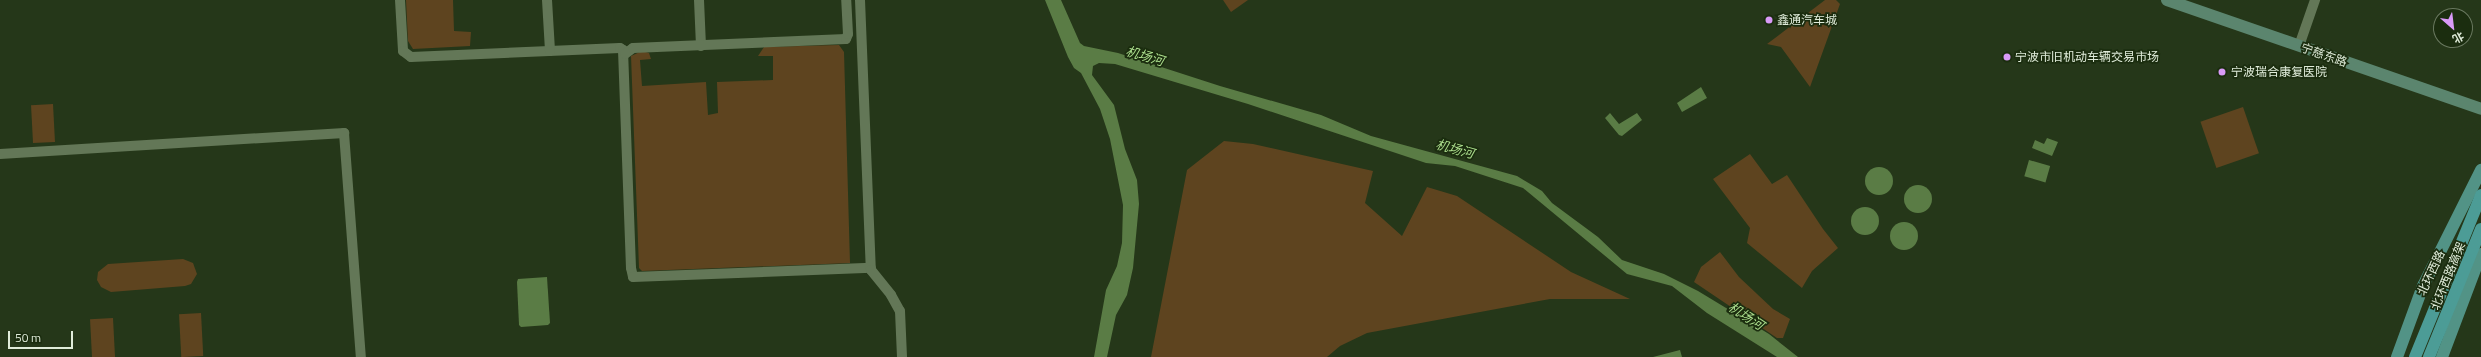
<!DOCTYPE html>
<html>
<head>
<meta charset="utf-8">
<style>
	body { margin:0 }
	#map { position:relative; width:2481px; height:357px; overflow:hidden; background:#253719; font-family:"Titillium Web","Noto Sans SC",sans-serif }
	div>[style] { position:absolute }
	.green>* { inset:0; background:#5e441f; transform-origin:0 0 }
	.water>* { inset:0; background:#5a7c45; transform-origin:0 0 }
	.round { border-radius:50% }
	.minor>* { height:10px; margin:-5px; padding:0 5px; transform-origin:5px; border-radius:5px; background:#637757 }
	.secondary>* { height:12px; margin:-6px; padding:0 6px; transform-origin:6px; border-radius:6px; background:#5b856e }
	.primary>* { height:12px; margin:-6px; padding:0 6px; transform-origin:6px; border-radius:6px; background:#529386 }
	.trunk>* { height:12px; margin:-6px; padding:0 6px; transform-origin:6px; border-radius:6px; background:#4c9c96 }
	.dots>* { width:11px; height:11px; translate:-50% -50%; box-sizing:border-box; border:2px solid #1b2d0f; border-radius:50% }
	span { translate:-50% -50%; white-space:nowrap; text-align:center; line-height:1.15; -webkit-text-stroke:3.5px #1b2d0f; paint-order:stroke }
	.poi-label { font-size:12px; color:#e0ecda }
	.left { translate:0 -50%; text-align:left }
	.street-label { font-size:12px; color:#e0ecda }
	.water-label { font-size:13px; color:#addf8e; font-style:italic }
	.north { position:absolute; left:2433px; top:8px; width:40px; height:40px; box-sizing:border-box; background:#1b2d0f; border:1px solid #6a7960; border-radius:50%; rotate:152deg; font-size:11px; font-weight:700; line-height:16px; text-align:center; color:#e0ecda }
	.north::after { content:''; display:block; margin:auto; width:14px; height:18px; background:#d99af7; clip-path:polygon(50% 0,100% 100%,50% 72%,0 100%) }
	.scale { position:absolute; left:8px; top:331px; width:65px; height:18px; box-sizing:border-box; border:2px solid #e0ecda; border-top:0; padding-left:5px; font-size:12px; line-height:14px; white-space:nowrap; color:#e0ecda; -webkit-text-stroke:3px #1b2d0f; paint-order:stroke }
</style>
</head>
<body>
<div id="map">
	<div class="green">
		<div style="clip-path:polygon(406px 0,453px 0,454px 31px,471px 32px,470px 46px,413px 49px,408px 41px)"></div>
		<div style="clip-path:polygon(1223px 0,1248px 0,1231px 12px)"></div>
		<div style="clip-path:polygon(1825px 0,1836px 0,1840px 4px,1810px 87px,1781px 47px,1767px 44px)"></div>
		<div style="clip-path:polygon(839px 45px,844px 52px,850px 263px,642px 271px,639px 268px,631px 56px,642px 51px,649px 53px,651px 59px,640px 60px,642px 86px,706px 82px,708px 115px,718px 113px,717px 82px,773px 80px,773px 56px,758px 56px,764px 47px)"></div>
		<div style="left:53px;top:104px;width:38px;height:22px;rotate:87deg"></div>
		<div style="left:2243px;top:107px;width:49px;height:45px;rotate:71deg"></div>
		<div style="clip-path:polygon(1224px 141px,1253px 144px,1373px 171px,1365px 203px,1402px 236px,1427px 187px,1457px 196px,1571px 272px,1630px 299px,1550px 299px,1367px 333px,1340px 346px,1327px 357px,1151px 357px,1187px 170px)"></div>
		<div style="clip-path:polygon(1750px 154px,1772px 184px,1787px 175px,1823px 229px,1838px 248px,1812px 271px,1802px 288px,1747px 243px,1750px 228px,1713px 179px)"></div>
		<div style="clip-path:polygon(1720px 252px,1739px 277px,1773px 309px,1790px 319px,1783px 338px,1777px 338px,1694px 282px,1701px 267px)"></div>
		<div style="clip-path:polygon(183px 259px,193px 263px,197px 274px,191px 284px,185px 286px,111px 292px,101px 287px,97px 280px,98px 272px,108px 264px)"></div>
		<div style="left:201px;top:313px;width:43px;height:22px;rotate:87deg"></div>
		<div style="left:113px;top:318px;width:39px;height:23px;rotate:87deg"></div>
	</div>
	<div class="water">
		<div style="clip-path:polygon(1045px 0,1061px 0,1080px 43px,1084px 46px,1118px 53px,1220px 86px,1321px 115px,1371px 136px,1517px 176px,1542px 191px,1552px 203px,1598px 237px,1622px 260px,1664px 274px,1698px 291px,1769px 334px,1798px 357px,1777px 357px,1707px 313px,1672px 286px,1627px 274px,1523px 188px,1455px 166px,1426px 163px,1248px 104px,1115px 64px,1099px 63px,1093px 66px,1092px 75px,1114px 105px,1125px 149px,1137px 180px,1139px 204px,1133px 268px,1127px 295px,1116px 315px,1107px 357px,1094px 357px,1106px 290px,1117px 266px,1122px 243px,1123px 205px,1110px 139px,1100px 109px,1081px 73px,1074px 68px,1068px 57px)"></div>
		<div style="clip-path:polygon(1701px 87px,1707px 98px,1682px 112px,1677px 103px)"></div>
		<div style="clip-path:polygon(1610px 113px,1619px 124px,1637px 113px,1642px 120px,1622px 136px,1619px 135px,1605px 118px)"></div>
		<div style="clip-path:polygon(2047px 138px,2058px 142px,2052px 156px,2032px 148px,2035px 140px,2044px 144px)"></div>
		<div style="left:2029px;top:160px;width:22px;height:17px;rotate:16deg"></div>
		<div class="round" style="left:1865px;top:167px;width:28px;height:28px"></div>
		<div class="round" style="left:1904px;top:185px;width:28px;height:28px"></div>
		<div class="round" style="left:1851px;top:207px;width:28px;height:28px"></div>
		<div class="round" style="left:1890px;top:222px;width:28px;height:28px"></div>
		<div style="clip-path:polygon(547px 277px,550px 323px,548px 325px,521px 327px,519px 325px,517px 282px,518px 279px)"></div>
		<div style="clip-path:polygon(1680px 350px,1682px 357px,1653px 357px)"></div>
	</div>
	<div class="minor">
		<div style="left:400px;top:0;width:51px;rotate:86.6deg"></div>
		<div style="left:403px;top:51px;width:10px;rotate:37deg"></div>
		<div style="left:411px;top:57px;width:209px;rotate:-2.5deg"></div>
		<div style="left:620px;top:48px;width:4px;rotate:34deg"></div>
		<div style="left:623px;top:50px;width:218px;rotate:87.9deg"></div>
		<div style="left:631px;top:268px;width:9px;rotate:77deg"></div>
		<div style="left:633px;top:277px;width:238px;rotate:-2.2deg"></div>
		<div style="left:547px;top:0;width:51px;rotate:86.6deg"></div>
		<div style="left:699px;top:0;width:46px;rotate:87.5deg"></div>
		<div style="left:860px;top:0;width:270px;rotate:87.7deg"></div>
		<div style="left:871px;top:270px;width:32px;rotate:51deg"></div>
		<div style="left:891px;top:295px;width:18px;rotate:61deg"></div>
		<div style="left:900px;top:311px;width:46px;rotate:87.5deg"></div>
		<div style="left:2299px;top:46px;width:49px;rotate:-70.8deg"></div>
		<div style="left:625px;top:54px;width:10px;rotate:-37deg"></div>
		<div style="left:633px;top:48px;width:213px;rotate:-2.4deg"></div>
		<div style="left:846px;top:39px;width:5px;rotate:-68deg"></div>
		<div style="left:848px;top:34px;width:34px;rotate:-93deg"></div>
		<div style="left:0;top:154px;width:345px;rotate:-3.5deg"></div>
		<div style="left:344px;top:133px;width:225px;rotate:85.7deg"></div>
	</div>
	<div class="secondary">
		<div style="left:2167px;top:0;width:332px;rotate:19.1deg"></div>
	</div>
	<div class="primary">
		<div style="left:2397px;top:357px;width:76px;rotate:-69.9deg"></div>
		<div style="left:2423px;top:286px;width:130px;rotate:-63.4deg"></div>
		<div style="left:2442px;top:357px;width:110px;rotate:-69.3deg"></div>
	</div>
	<div class="trunk">
		<div style="left:2415px;top:357px;width:175px;rotate:-67.8deg"></div>
		<div style="left:2429px;top:357px;width:138px;rotate:-67.9deg"></div>
	</div>
	<div class="dots">
		<div style="left:1769px;top:20px;background:#d99af7"></div>
		<div style="left:2007px;top:57px;background:#d99af7"></div>
		<div style="left:2222px;top:72px;background:#d99af7"></div>
	</div>
	<div class="poi-label">
		<span class="left" style="left:1777px;top:20px">鑫通汽车城</span>
		<span class="left" style="left:2015px;top:57px">宁波市旧机动车辆交易市场</span>
		<span class="left" style="left:2231px;top:72px">宁波瑞合康复医院</span>
	</div>
	<div class="street-label">
		<span style="left:2324px;top:55px;rotate:19deg">宁慈东路</span>
		<span style="left:2431px;top:273px;rotate:-65deg">北环西路</span>
		<span style="left:2448px;top:276px;rotate:-68deg">北环西路高架</span>
	</div>
	<div class="water-label">
		<span style="left:1145px;top:56px;rotate:16deg">机场河</span>
		<span style="left:1455px;top:149px;rotate:15deg">机场河</span>
		<span style="left:1746px;top:316px;rotate:33deg">机场河</span>
	</div>
	<div class="north">北</div>
	<div class="scale">50 m</div>
</div>
</body>
</html>
